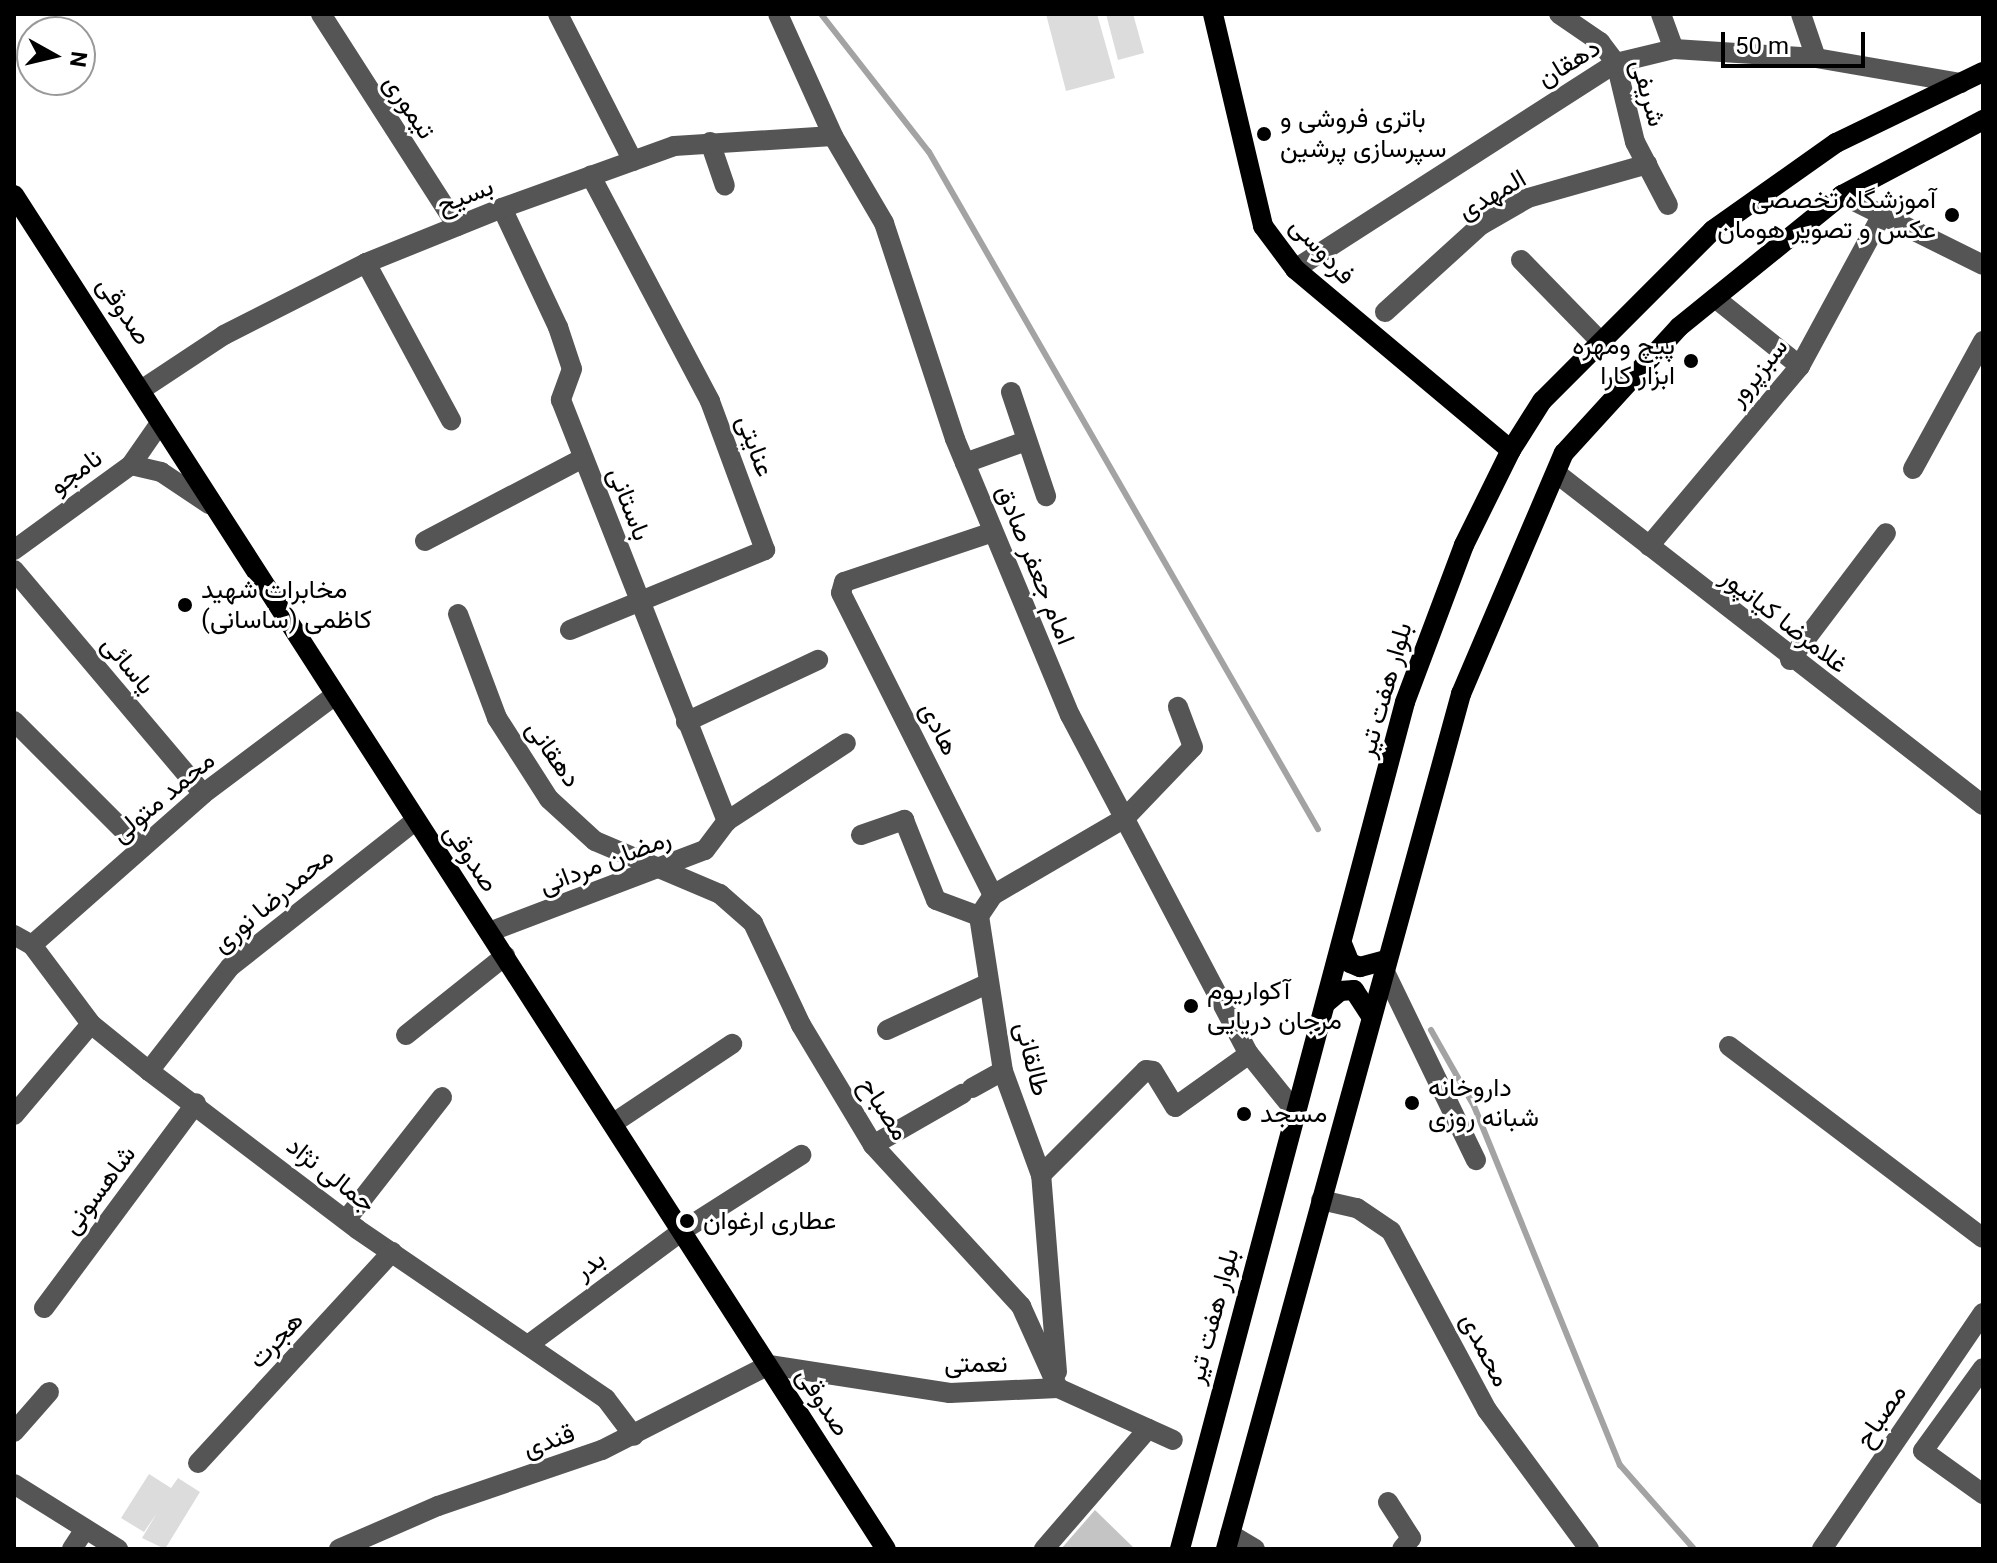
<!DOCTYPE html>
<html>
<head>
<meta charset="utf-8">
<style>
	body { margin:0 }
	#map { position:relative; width:1997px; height:1563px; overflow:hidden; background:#fff; font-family:Roboto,Vazirmatn,sans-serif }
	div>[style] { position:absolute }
	.green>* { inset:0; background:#dcdcdc }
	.stream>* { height:6px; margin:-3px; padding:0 3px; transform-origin:3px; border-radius:3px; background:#a3a3a3 }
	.building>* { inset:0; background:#c4c4c4 }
	.minor>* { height:20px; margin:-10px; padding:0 10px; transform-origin:10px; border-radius:10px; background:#555 }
	.major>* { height:20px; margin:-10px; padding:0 10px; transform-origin:10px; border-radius:10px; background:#000 }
	.dots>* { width:22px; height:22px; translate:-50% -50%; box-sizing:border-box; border:4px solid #fff; border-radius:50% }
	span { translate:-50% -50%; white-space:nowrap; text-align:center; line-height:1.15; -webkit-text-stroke:6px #fff; paint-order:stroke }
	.street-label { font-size:26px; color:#000 }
	.poi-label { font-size:26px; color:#000 }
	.left { translate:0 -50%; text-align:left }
	.right { translate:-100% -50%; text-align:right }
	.frame { position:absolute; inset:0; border:16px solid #000; pointer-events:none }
	.north { position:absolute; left:16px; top:16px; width:80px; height:80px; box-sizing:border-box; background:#fff; border:2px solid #999; border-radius:50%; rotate:98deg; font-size:22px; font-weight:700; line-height:32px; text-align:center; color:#000 }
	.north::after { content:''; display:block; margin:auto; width:28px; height:36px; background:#000; clip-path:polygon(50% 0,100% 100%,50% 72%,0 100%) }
	.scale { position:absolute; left:1721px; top:32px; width:144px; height:36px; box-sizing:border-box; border:4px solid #000; border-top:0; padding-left:10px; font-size:24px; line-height:28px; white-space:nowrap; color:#000; -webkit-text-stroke:6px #fff; paint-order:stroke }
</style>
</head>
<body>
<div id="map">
	<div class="green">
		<div style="clip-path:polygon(1046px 14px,1097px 14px,1115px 78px,1066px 91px)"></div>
		<div style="clip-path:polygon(1106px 14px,1133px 14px,1144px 53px,1118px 60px)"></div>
		<div style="clip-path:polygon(149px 1474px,171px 1488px,178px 1478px,200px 1492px,165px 1549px,142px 1538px,157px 1513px,144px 1532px,121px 1518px)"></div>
	</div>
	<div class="stream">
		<div style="left:821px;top:14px;width:175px;rotate:52deg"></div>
		<div style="left:929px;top:152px;width:781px;rotate:60.12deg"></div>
		<div style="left:1431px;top:1030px;width:87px;rotate:60.5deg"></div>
		<div style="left:1474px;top:1106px;width:388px;rotate:67.9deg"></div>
		<div style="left:1620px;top:1465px;width:112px;rotate:48.6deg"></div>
	</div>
	<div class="building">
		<div style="clip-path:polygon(1095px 1510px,1135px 1549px,1061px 1549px)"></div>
	</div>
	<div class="minor">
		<div style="left:321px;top:14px;width:252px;rotate:57.3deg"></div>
		<div style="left:558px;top:14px;width:165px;rotate:63deg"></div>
		<div style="left:778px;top:14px;width:134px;rotate:65.7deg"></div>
		<div style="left:833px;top:136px;width:101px;rotate:59.6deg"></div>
		<div style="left:884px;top:223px;width:227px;rotate:71.8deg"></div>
		<div style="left:955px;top:439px;width:299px;rotate:67.4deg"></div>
		<div style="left:1070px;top:715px;width:383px;rotate:62.2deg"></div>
		<div style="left:1249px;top:1054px;width:73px;rotate:51.1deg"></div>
		<div style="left:1559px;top:14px;width:50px;rotate:34.3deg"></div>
		<div style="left:1600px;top:42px;width:26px;rotate:53deg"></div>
		<div style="left:1616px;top:63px;width:81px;rotate:76.5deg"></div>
		<div style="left:1635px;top:142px;width:71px;rotate:62.4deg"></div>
		<div style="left:1661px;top:14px;width:37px;rotate:70deg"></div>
		<div style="left:1801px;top:14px;width:46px;rotate:71.2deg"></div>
		<div style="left:710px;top:142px;width:46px;rotate:71.2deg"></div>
		<div style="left:1842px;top:195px;width:157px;rotate:26.4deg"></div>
		<div style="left:502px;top:208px;width:132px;rotate:64.8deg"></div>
		<div style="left:558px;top:327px;width:44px;rotate:71.6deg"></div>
		<div style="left:572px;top:369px;width:33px;rotate:110deg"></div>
		<div style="left:561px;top:400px;width:453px;rotate:68.5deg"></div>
		<div style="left:1521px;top:260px;width:113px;rotate:45.7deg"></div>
		<div style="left:366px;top:263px;width:179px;rotate:61.6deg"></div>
		<div style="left:1295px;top:269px;width:381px;rotate:-32.7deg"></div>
		<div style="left:1616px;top:63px;width:60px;rotate:-13.6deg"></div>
		<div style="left:1674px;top:49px;width:142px;rotate:3.6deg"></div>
		<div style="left:1816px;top:58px;width:147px;rotate:9.8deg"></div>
		<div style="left:1715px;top:298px;width:109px;rotate:38.7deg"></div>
		<div style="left:1385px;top:312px;width:130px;rotate:-42.2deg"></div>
		<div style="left:1481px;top:225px;width:54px;rotate:-29.9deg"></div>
		<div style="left:1528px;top:198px;width:124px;rotate:-15.9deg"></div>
		<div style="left:144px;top:388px;width:96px;rotate:-33.5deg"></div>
		<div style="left:224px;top:335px;width:159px;rotate:-26.9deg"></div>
		<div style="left:366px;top:263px;width:147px;rotate:-22deg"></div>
		<div style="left:502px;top:208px;width:183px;rotate:-19.8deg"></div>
		<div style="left:674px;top:146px;width:159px;rotate:-3.6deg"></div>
		<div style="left:1011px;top:392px;width:110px;rotate:71.4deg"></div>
		<div style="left:965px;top:463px;width:65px;rotate:-19.8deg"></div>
		<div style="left:131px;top:465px;width:31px;rotate:13deg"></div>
		<div style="left:161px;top:472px;width:58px;rotate:33.7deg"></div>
		<div style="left:1913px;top:469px;width:146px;rotate:-61.3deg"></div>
		<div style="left:1556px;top:473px;width:541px;rotate:37.87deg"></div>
		<div style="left:993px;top:532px;width:157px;rotate:161.4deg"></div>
		<div style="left:844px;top:582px;width:11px;rotate:105deg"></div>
		<div style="left:841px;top:593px;width:338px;rotate:63.3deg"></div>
		<div style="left:425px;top:541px;width:178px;rotate:-27.7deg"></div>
		<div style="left:1649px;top:546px;width:235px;rotate:-50deg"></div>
		<div style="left:1800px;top:366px;width:172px;rotate:-61.5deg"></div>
		<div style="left:14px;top:550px;width:145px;rotate:-36deg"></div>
		<div style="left:131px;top:465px;width:47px;rotate:-55.3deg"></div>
		<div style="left:14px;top:570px;width:293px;rotate:49.8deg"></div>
		<div style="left:458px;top:614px;width:111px;rotate:69.4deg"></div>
		<div style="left:497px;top:718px;width:96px;rotate:57.3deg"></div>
		<div style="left:549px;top:799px;width:62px;rotate:42.4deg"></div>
		<div style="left:595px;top:841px;width:136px;rotate:23deg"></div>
		<div style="left:720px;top:894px;width:44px;rotate:41.3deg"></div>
		<div style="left:753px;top:923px;width:113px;rotate:64.8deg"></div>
		<div style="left:801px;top:1025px;width:140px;rotate:59deg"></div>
		<div style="left:873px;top:1145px;width:219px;rotate:47.4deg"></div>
		<div style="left:1021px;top:1306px;width:90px;rotate:65.7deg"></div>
		<div style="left:570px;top:630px;width:211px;rotate:-22.3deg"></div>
		<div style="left:765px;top:550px;width:159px;rotate:-110.3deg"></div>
		<div style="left:710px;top:401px;width:255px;rotate:-117.9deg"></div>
		<div style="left:1790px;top:660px;width:159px;rotate:-52.9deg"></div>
		<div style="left:14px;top:721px;width:180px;rotate:45deg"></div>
		<div style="left:686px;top:722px;width:146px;rotate:-25.2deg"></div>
		<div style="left:861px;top:835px;width:46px;rotate:-19.2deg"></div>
		<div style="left:904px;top:820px;width:86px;rotate:68.2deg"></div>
		<div style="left:936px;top:900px;width:46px;rotate:20.4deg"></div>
		<div style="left:489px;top:932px;width:231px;rotate:-20.8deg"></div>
		<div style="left:705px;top:850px;width:36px;rotate:-53deg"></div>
		<div style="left:727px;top:821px;width:142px;rotate:-33.2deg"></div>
		<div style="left:14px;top:935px;width:21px;rotate:29deg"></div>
		<div style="left:32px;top:945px;width:99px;rotate:53.2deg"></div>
		<div style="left:91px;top:1024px;width:75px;rotate:39deg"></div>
		<div style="left:149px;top:1071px;width:261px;rotate:37.2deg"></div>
		<div style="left:357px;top:1229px;width:301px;rotate:34.3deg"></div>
		<div style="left:606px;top:1399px;width:46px;rotate:52.9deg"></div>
		<div style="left:32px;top:945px;width:228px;rotate:-41.4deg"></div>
		<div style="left:203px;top:794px;width:164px;rotate:-36.8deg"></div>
		<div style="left:1385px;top:972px;width:209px;rotate:64.2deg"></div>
		<div style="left:887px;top:1030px;width:112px;rotate:-24.7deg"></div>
		<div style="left:406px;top:1035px;width:127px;rotate:-38.6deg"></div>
		<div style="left:1729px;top:1046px;width:318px;rotate:37.1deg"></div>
		<div style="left:149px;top:1071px;width:132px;rotate:-52.1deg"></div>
		<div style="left:230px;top:967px;width:236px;rotate:-38.3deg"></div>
		<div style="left:972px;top:1088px;width:35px;rotate:-29deg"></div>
		<div style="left:14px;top:1115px;width:119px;rotate:-49.8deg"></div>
		<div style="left:615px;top:1122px;width:141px;rotate:-33.7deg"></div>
		<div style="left:873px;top:1145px;width:103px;rotate:-29.8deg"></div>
		<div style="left:1041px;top:1175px;width:148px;rotate:-45deg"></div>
		<div style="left:1146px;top:1070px;width:7px;rotate:8deg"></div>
		<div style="left:1153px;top:1071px;width:42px;rotate:58.6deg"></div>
		<div style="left:1175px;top:1107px;width:91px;rotate:-35.6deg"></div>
		<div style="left:1321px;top:1200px;width:37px;rotate:13deg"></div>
		<div style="left:1357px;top:1208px;width:41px;rotate:34.1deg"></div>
		<div style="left:1391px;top:1231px;width:203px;rotate:61.8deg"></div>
		<div style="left:1487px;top:1410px;width:172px;rotate:53.7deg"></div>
		<div style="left:346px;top:1220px;width:156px;rotate:-52deg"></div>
		<div style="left:44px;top:1308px;width:255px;rotate:-53.4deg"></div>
		<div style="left:528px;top:1345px;width:195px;rotate:-36.5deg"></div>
		<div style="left:685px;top:1229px;width:138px;rotate:-32.5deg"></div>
		<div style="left:1983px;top:1368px;width:102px;rotate:125.9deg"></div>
		<div style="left:1923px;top:1451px;width:74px;rotate:35.6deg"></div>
		<div style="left:1057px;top:1372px;width:198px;rotate:-94.6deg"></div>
		<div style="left:1041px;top:1175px;width:111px;rotate:-110.1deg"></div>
		<div style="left:1003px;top:1071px;width:157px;rotate:-98.8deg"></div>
		<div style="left:979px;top:916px;width:25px;rotate:-56deg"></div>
		<div style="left:993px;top:895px;width:153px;rotate:-30.3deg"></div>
		<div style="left:1125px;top:818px;width:98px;rotate:-46.2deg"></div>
		<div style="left:1193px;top:747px;width:43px;rotate:-110.6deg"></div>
		<div style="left:14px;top:1432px;width:53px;rotate:-48.8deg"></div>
		<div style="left:198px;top:1463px;width:287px;rotate:-47.4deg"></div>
		<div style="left:14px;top:1484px;width:123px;rotate:32deg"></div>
		<div style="left:1388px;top:1502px;width:43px;rotate:57.4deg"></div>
		<div style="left:1411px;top:1538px;width:14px;rotate:129deg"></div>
		<div style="left:1230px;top:1534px;width:29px;rotate:31deg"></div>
		<div style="left:72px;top:1549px;width:24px;rotate:-57deg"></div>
		<div style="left:339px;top:1549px;width:108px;rotate:-23.5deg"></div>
		<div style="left:438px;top:1506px;width:173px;rotate:-18.9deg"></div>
		<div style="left:602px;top:1450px;width:187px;rotate:-27deg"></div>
		<div style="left:769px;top:1365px;width:183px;rotate:8.8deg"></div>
		<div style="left:950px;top:1393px;width:108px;rotate:-2.7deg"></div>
		<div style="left:1058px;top:1388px;width:126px;rotate:24.3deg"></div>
		<div style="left:1044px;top:1549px;width:159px;rotate:-49.1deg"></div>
		<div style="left:1822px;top:1549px;width:286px;rotate:-55.7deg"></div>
	</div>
	<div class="major">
		<div style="left:1213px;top:14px;width:218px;rotate:76.7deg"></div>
		<div style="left:1263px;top:226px;width:54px;rotate:53.3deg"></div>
		<div style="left:1295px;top:269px;width:282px;rotate:40deg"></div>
		<div style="left:14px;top:195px;width:1610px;rotate:57.22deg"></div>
		<div style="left:1343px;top:946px;width:18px;rotate:68deg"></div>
		<div style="left:1350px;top:963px;width:11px;rotate:22deg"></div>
		<div style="left:1360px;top:967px;width:27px;rotate:-15deg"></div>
		<div style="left:1327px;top:1002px;width:17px;rotate:-40deg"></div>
		<div style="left:1340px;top:991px;width:14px;rotate:-4deg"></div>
		<div style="left:1354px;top:990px;width:31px;rotate:57deg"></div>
		<div style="left:1180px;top:1549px;width:876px;rotate:-75.12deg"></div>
		<div style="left:1405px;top:702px;width:168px;rotate:-69.4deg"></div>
		<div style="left:1464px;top:545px;width:106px;rotate:-63.7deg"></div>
		<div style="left:1511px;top:450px;width:58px;rotate:-57.7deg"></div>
		<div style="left:1542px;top:401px;width:242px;rotate:-45deg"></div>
		<div style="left:1713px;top:230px;width:151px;rotate:-35.3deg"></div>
		<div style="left:1836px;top:143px;width:163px;rotate:-25.8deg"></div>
		<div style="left:1226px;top:1549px;width:887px;rotate:-74.63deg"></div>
		<div style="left:1461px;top:694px;width:262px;rotate:-66.9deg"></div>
		<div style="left:1564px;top:453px;width:171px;rotate:-47.6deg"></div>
		<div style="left:1679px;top:327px;width:210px;rotate:-39deg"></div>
		<div style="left:1842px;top:195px;width:160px;rotate:-28deg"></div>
	</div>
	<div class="dots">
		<div style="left:1264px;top:134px;background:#000"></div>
		<div style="left:1952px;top:215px;background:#000"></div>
		<div style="left:1691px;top:361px;background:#000"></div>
		<div style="left:185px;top:605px;background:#000"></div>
		<div style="left:1191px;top:1006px;background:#000"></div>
		<div style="left:1412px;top:1103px;background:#000"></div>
		<div style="left:1244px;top:1114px;background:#000"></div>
		<div style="left:687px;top:1221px;background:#000"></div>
	</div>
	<div class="street-label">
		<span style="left:1569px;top:63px;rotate:-31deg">دهقان</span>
		<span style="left:1648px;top:93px;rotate:74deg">شریفی</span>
		<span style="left:409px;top:107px;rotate:56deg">تیموری</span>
		<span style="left:1492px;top:195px;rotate:-30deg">المهدی</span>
		<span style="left:465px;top:196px;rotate:-21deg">بسیح</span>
		<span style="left:1322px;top:251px;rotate:47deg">فردوسی</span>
		<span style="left:124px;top:311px;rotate:56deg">صدوقی</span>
		<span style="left:1758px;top:372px;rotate:-51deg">سبزپرور</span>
		<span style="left:755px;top:446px;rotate:70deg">عنایتی</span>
		<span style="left:76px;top:472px;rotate:-36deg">نامجو</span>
		<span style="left:629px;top:504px;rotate:69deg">باستانی</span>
		<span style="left:1035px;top:565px;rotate:68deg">امام جعفر صادق</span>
		<span style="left:1784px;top:621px;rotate:38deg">غلامرضا کیانپور</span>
		<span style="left:128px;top:665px;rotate:50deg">یاسائی</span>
		<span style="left:1385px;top:690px;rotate:-74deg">بلوار هفت تیر</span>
		<span style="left:939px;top:729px;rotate:63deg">هادی</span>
		<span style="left:553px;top:754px;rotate:55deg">دهقانی</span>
		<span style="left:163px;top:797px;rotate:-40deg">محمد متولی</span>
		<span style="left:471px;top:858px;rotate:56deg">صدوقی</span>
		<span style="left:605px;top:862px;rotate:-21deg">رمضان مردانی</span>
		<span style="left:273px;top:900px;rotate:-40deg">محمدرضا نوری</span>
		<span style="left:1032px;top:1059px;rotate:76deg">طالقانی</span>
		<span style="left:884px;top:1109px;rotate:57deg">مصباح</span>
		<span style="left:331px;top:1175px;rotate:38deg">جمالی نژاد</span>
		<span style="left:99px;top:1190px;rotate:-53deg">شاهسونی</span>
		<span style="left:590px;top:1265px;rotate:-36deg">بدر</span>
		<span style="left:1213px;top:1316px;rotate:-75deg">بلوار هفت تیر</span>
		<span style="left:276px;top:1340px;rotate:-47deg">هجرت</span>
		<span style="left:1485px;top:1350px;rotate:63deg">محمدی</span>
		<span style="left:976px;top:1364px">نعمتی</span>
		<span style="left:823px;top:1402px;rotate:57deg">صدوقی</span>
		<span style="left:1881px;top:1416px;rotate:-56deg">مصباح</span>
		<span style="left:549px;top:1441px;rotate:-19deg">قندی</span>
	</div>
	<div class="poi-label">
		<span class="left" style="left:1280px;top:134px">باتری فروشی و<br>سپرسازی پرشین</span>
		<span class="right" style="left:1936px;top:215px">آموزشگاه تخصصی<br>عکس و تصویر هومان</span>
		<span class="right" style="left:1675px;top:361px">پیچ ومهره<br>ابزار کارا</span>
		<span class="left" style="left:201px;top:605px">مخابرات شهید<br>کاظمی (ساسانی)</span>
		<span class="left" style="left:1207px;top:1006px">آکواریوم<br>مرجان دریایی</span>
		<span class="left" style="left:1428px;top:1103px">داروخانه<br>شبانه روزی</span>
		<span class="left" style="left:1260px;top:1114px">مسجد</span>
		<span class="left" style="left:703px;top:1221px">عطاری ارغوان</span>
	</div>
	<div class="frame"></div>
	<div class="north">N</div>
	<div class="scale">50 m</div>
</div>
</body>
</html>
